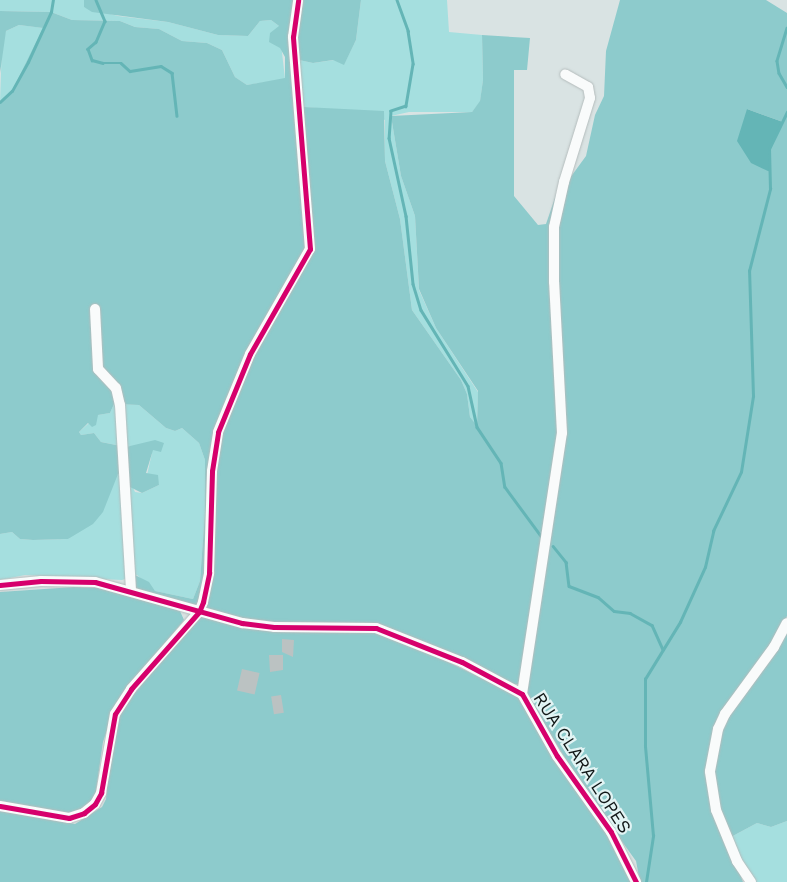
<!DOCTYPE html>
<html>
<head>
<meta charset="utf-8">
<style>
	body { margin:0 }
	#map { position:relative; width:787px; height:882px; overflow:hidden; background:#d9e3e3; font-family:"Work Sans",sans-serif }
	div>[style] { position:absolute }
	.green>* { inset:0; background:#a5dfdf }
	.forest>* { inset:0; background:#8dcbcc }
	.water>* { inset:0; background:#64b5b6 }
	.stream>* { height:2.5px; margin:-1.25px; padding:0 1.25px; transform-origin:1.25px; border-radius:1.25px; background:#64b5b6 }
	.building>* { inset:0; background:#bbc2c2; transform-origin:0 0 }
	.roads { filter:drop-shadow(0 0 1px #b4bcbc) drop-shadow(0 0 1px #b4bcbc) }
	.minor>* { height:10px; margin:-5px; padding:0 5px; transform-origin:5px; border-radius:5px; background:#f9fbfb }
	.cycleway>* { height:5px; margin:-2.5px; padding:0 2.5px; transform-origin:2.5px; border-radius:2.5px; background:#d6006c }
	span { translate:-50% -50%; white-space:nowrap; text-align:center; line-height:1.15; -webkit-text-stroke:4.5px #e2f4f4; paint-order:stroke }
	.street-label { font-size:18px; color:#111717 }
</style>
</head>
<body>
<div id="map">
	<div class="green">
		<div style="clip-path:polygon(0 0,84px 0,84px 7px,118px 16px,168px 22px,218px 35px,248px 36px,260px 21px,271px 20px,279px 26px,285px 79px,247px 85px,235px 77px,222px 50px,207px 43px,182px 41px,159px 29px,135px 27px,120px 21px,72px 20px,51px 12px,0 11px)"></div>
		<div style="clip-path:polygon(361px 0,447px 0,449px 32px,482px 35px,483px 80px,480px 102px,472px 112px,409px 112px,391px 116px,401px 176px,415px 216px,419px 290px,436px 328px,478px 392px,477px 427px,470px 417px,467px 394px,461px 380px,412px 310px,400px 219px,385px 161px,385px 120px,366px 112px,304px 107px,299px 60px,313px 63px,334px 60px,344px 64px,356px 40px)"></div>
		<div style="clip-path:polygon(19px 25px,44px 28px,12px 91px,0 102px,2px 42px,6px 31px)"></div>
		<div style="clip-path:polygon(114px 404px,139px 405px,166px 428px,175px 431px,182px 428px,199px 443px,205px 460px,205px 513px,200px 581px,193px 599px,155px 591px,137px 575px,122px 580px,25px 575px,0 580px,0 534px,12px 532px,20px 539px,33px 540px,68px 539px,118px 474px,126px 473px,135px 492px,142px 493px,159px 485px,155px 475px,147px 475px,152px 453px,149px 444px,126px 447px,101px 442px,94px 433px,81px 435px,79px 432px,98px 415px,110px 413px)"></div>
		<div style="clip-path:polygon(787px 821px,787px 882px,756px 882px,729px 838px,757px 823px,771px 827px)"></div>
	</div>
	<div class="forest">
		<div style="clip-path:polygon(evenodd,84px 0,361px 0,356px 40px,344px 65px,333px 60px,313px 63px,299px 60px,304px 107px,384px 111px,385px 161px,400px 219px,412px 310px,461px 380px,467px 394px,470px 417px,477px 426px,478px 391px,436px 328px,419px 289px,415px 216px,401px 176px,391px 116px,472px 112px,480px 101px,483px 80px,482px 35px,530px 38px,527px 70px,514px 70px,514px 196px,538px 225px,546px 224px,558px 189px,567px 182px,586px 156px,595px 115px,604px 96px,606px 51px,620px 0,766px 0,787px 13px,787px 616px,770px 647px,723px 709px,706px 781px,743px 882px,640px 882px,636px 861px,587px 793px,519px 684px,510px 684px,376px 623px,282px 623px,236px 619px,134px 590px,133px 574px,149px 582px,155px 591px,193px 599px,200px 581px,205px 513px,205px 460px,199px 443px,182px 428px,175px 431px,166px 428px,139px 405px,114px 404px,110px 413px,98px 415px,96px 425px,92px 427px,88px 423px,79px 432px,81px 435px,94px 433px,101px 442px,126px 447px,155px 440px,164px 443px,161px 452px,153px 450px,146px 473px,158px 475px,159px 485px,142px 493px,128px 486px,126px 473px,118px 474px,103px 512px,93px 524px,68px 539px,33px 540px,20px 539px,12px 532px,0 534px,0 102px,12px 91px,43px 28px,19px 25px,6px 31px,0 73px,0 11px,51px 12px,72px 20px,120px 21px,135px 27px,159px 29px,182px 41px,207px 43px,222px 50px,235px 77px,247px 85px,285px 78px,285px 57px,280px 48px,269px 42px,270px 33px,279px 26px,271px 20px,260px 21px,248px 36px,218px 35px,168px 22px,92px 12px,84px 7px,84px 0,747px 109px,783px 122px,769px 149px,769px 172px,747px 109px)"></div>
		<div style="clip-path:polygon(74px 587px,99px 588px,163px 606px,180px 611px,184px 620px,116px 703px,103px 742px,95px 798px,77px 812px,63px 814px,0 802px,0 592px)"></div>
		<div style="clip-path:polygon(204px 617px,382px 634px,406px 642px,517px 695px,621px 852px,633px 882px,0 882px,0 810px,75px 824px,102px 807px,106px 799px,109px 762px,120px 711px,197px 618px)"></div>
		<div style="clip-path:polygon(787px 625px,787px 821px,771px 827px,757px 823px,729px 838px,711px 790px,721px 724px)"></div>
	</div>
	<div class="water">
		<div style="clip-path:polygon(747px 109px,783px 122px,769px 149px,770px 172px,751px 163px,737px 141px)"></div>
	</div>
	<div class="stream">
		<div style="left:96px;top:0;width:23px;rotate:67deg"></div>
		<div style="left:105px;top:21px;width:23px;rotate:113deg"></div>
		<div style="left:96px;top:42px;width:11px;rotate:139deg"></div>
		<div style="left:88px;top:49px;width:12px;rotate:70deg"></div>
		<div style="left:92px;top:60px;width:11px;rotate:15deg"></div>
		<div style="left:103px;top:63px;width:18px"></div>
		<div style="left:121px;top:63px;width:12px;rotate:42deg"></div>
		<div style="left:130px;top:71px;width:31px;rotate:-9deg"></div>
		<div style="left:161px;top:66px;width:13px;rotate:32deg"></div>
		<div style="left:172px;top:73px;width:43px;rotate:83.4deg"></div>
		<div style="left:397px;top:0;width:33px;rotate:70deg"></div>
		<div style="left:408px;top:31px;width:33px;rotate:81deg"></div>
		<div style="left:413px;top:64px;width:43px;rotate:99.5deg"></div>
		<div style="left:406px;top:106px;width:16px;rotate:162deg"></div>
		<div style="left:391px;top:111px;width:27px;rotate:94deg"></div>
		<div style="left:389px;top:138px;width:80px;rotate:77.7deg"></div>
		<div style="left:406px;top:216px;width:68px;rotate:84.1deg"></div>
		<div style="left:413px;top:284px;width:27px;rotate:73deg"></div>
		<div style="left:421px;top:310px;width:89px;rotate:58.3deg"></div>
		<div style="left:468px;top:386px;width:42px;rotate:77.6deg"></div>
		<div style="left:477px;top:427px;width:43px;rotate:56.3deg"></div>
		<div style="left:501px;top:463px;width:24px;rotate:81deg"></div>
		<div style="left:505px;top:487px;width:61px;rotate:53.7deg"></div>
		<div style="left:787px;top:28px;width:34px;rotate:107deg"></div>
		<div style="left:777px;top:61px;width:12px;rotate:81deg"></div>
		<div style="left:779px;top:73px;width:16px;rotate:60deg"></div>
		<div style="left:0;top:102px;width:16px;rotate:-43deg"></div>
		<div style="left:12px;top:91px;width:33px;rotate:-61deg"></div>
		<div style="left:28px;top:62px;width:55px;rotate:-65.3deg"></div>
		<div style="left:51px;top:12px;width:12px;rotate:-81deg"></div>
		<div style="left:553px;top:546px;width:21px;rotate:51deg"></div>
		<div style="left:566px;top:562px;width:24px;rotate:83deg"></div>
		<div style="left:569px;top:586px;width:31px;rotate:21deg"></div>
		<div style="left:598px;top:597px;width:21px;rotate:41deg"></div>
		<div style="left:614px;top:611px;width:16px;rotate:7deg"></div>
		<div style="left:630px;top:613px;width:25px;rotate:29deg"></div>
		<div style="left:652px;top:625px;width:27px;rotate:66deg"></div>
		<div style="left:646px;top:882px;width:47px;rotate:-81.3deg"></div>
		<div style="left:653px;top:836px;width:90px;rotate:-95.1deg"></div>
		<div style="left:645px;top:746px;width:67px;rotate:-90deg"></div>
		<div style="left:645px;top:679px;width:67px;rotate:-58.4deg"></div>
		<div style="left:680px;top:622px;width:60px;rotate:-65.6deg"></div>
		<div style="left:705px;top:567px;width:37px;rotate:-77deg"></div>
		<div style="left:713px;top:531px;width:65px;rotate:-64.6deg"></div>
		<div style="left:741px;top:472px;width:77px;rotate:-81deg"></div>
		<div style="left:753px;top:396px;width:125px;rotate:-91.8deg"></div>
		<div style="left:749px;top:271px;width:85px;rotate:-75.6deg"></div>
		<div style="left:770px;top:189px;width:40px;rotate:-91.4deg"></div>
		<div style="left:769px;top:149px;width:41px;rotate:-64.1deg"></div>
	</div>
	<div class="building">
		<div style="clip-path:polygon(282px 639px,294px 640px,293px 657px,282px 652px)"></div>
		<div style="clip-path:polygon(269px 655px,283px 655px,283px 670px,270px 672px)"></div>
		<div style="left:242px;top:669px;width:18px;height:22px;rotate:13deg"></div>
		<div style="left:281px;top:695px;width:18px;height:10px;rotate:81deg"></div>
	</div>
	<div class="roads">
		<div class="minor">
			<div style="left:95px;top:309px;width:60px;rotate:87.1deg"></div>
			<div style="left:98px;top:369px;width:26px;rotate:47deg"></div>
			<div style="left:116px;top:388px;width:17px;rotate:77deg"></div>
			<div style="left:120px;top:405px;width:186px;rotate:86.6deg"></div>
			<div style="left:0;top:585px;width:41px;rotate:-5.6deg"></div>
			<div style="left:41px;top:581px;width:54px;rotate:1.1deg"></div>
			<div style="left:95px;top:582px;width:153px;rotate:15.6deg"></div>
			<div style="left:242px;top:623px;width:32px;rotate:7deg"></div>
			<div style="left:274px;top:627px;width:102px;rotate:0.6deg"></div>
			<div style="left:376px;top:628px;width:92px;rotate:21.6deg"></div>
			<div style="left:462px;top:662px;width:68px;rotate:28.1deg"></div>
			<div style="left:522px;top:694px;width:71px;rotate:60.6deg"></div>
			<div style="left:557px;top:756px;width:93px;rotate:54.6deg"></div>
			<div style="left:611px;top:832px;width:56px;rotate:63.4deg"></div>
			<div style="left:522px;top:694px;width:264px;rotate:-81.3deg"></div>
			<div style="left:562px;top:433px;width:151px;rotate:-93deg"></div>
			<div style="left:554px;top:282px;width:55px;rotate:-90deg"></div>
			<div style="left:554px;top:227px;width:46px;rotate:-77.5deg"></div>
			<div style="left:564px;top:182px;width:88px;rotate:-72.8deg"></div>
			<div style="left:590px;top:98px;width:11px;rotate:-100deg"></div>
			<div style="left:588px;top:87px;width:26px;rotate:-151deg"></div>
			<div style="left:0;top:806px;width:70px;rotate:9.9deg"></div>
			<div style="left:69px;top:818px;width:16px;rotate:-18deg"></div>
			<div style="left:84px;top:813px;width:14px;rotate:-39deg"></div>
			<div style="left:95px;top:804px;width:13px;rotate:-61deg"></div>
			<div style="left:101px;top:793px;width:80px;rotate:-80deg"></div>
			<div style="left:115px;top:714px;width:30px;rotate:-57deg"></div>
			<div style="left:131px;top:689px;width:103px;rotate:-48.6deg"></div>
			<div style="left:199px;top:612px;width:11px;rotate:-68deg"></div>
			<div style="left:203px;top:602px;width:30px;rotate:-78deg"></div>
			<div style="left:209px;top:573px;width:102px;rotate:-88.3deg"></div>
			<div style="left:212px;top:471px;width:39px;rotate:-81deg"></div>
			<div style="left:218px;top:432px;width:84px;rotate:-67.7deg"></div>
			<div style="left:250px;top:354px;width:121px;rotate:-60.3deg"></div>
			<div style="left:310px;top:249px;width:213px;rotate:-94.6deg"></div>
			<div style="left:293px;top:37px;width:37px;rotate:-82deg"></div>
			<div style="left:751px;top:882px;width:25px;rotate:-124deg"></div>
			<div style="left:737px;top:861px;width:55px;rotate:-112.4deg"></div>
			<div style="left:716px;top:810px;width:39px;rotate:-99deg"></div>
			<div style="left:710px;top:771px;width:43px;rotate:-79.2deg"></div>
			<div style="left:718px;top:729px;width:17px;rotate:-65deg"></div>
			<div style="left:725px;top:714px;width:83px;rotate:-53.8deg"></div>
			<div style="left:774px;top:647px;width:27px;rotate:-62deg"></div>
		</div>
	</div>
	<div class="cycleway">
		<div style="left:0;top:585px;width:41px;rotate:-5.6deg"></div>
		<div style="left:41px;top:581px;width:54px;rotate:1.1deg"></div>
		<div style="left:95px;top:582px;width:153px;rotate:15.6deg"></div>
		<div style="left:242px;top:623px;width:32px;rotate:7deg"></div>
		<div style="left:274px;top:627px;width:102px;rotate:0.6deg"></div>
		<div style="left:376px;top:628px;width:92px;rotate:21.6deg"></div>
		<div style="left:462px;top:662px;width:68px;rotate:28.1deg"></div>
		<div style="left:522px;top:694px;width:71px;rotate:60.6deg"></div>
		<div style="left:557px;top:756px;width:93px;rotate:54.6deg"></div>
		<div style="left:611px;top:832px;width:56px;rotate:63.4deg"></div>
		<div style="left:0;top:806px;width:70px;rotate:9.9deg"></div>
		<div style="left:69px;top:818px;width:16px;rotate:-18deg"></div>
		<div style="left:84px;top:813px;width:14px;rotate:-39deg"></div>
		<div style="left:95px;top:804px;width:13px;rotate:-61deg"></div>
		<div style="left:101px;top:793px;width:80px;rotate:-80deg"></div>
		<div style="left:115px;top:714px;width:30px;rotate:-57deg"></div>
		<div style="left:131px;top:689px;width:103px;rotate:-48.6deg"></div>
		<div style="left:199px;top:612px;width:11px;rotate:-68deg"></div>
		<div style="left:203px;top:602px;width:30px;rotate:-78deg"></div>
		<div style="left:209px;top:573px;width:102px;rotate:-88.3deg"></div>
		<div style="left:212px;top:471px;width:39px;rotate:-81deg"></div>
		<div style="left:218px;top:432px;width:84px;rotate:-67.7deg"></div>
		<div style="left:250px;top:354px;width:121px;rotate:-60.3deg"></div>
		<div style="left:310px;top:249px;width:213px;rotate:-94.6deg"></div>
		<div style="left:293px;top:37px;width:37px;rotate:-82deg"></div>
	</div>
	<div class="street-label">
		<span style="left:582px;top:763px;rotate:57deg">RUA CLARA LOPES</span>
	</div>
</div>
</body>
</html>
